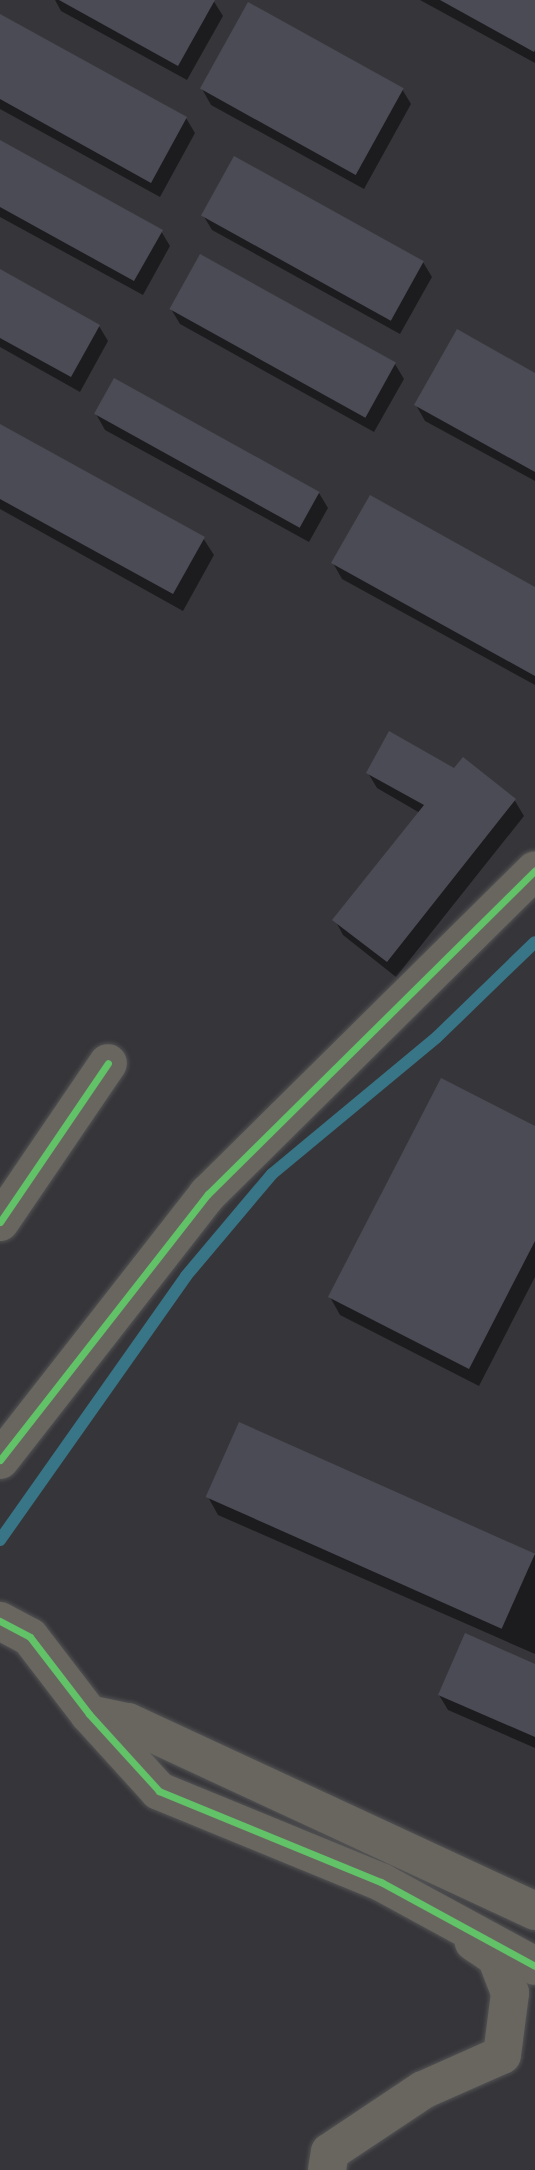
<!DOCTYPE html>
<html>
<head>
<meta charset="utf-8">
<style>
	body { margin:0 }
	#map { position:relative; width:535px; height:2170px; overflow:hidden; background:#36363a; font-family:Mulish,sans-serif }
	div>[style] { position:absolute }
	.shadow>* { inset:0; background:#0007 }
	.stream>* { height:12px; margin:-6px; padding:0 6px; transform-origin:6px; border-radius:6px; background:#387586 }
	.building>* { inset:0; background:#4b4b56; transform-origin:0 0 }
	.roads { filter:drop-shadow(0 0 2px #535355) drop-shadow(0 0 2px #535355) }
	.minor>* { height:38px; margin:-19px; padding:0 19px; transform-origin:19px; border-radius:19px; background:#696660 }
	.cycleway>* { height:7px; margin:-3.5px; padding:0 3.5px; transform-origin:3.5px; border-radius:3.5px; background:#61c268 }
	span { translate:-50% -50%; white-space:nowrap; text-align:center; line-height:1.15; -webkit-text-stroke:7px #1c1d20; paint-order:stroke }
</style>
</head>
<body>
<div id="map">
	<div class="shadow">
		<div style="clip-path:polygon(55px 0,213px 0,223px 16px,187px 80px,61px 11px)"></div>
		<div style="clip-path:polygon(420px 0,535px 0,535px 63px)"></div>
		<div style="clip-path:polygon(0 16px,186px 118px,195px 133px,160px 197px,0 109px)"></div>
		<div style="clip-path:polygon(202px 89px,402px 89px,411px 104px,364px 189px,211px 105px)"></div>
		<div style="clip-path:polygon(0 142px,161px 231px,170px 246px,143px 295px,0 217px)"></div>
		<div style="clip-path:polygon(203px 215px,423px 262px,432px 277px,400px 334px,212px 230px)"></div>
		<div style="clip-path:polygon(200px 256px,395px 364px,404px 379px,374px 432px,180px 324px,171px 309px)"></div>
		<div style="clip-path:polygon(0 271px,99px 326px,108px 341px,80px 392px,0 347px)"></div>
		<div style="clip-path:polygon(535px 375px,535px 481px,425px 421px,416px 405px)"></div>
		<div style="clip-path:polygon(96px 414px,319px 493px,328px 508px,309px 542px,105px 430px)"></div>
		<div style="clip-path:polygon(0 426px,203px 538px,214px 555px,183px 611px,0 509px)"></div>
		<div style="clip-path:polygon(333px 563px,535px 589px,535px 685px,342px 579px)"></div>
		<div style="clip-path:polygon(463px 759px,515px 801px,524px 816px,396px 977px,343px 935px,335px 920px,420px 813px,377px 788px,368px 773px,454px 771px)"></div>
		<div style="clip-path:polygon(535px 1128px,535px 1277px,479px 1386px,340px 1315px,330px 1297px)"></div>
		<div style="clip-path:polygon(208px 1497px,535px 1555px,535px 1654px,218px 1515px)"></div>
		<div style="clip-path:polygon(535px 1666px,535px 1748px,448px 1710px,439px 1695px)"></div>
	</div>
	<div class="stream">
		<div style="left:0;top:1540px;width:323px;rotate:-54.8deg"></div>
		<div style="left:186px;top:1276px;width:133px;rotate:-49.9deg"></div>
		<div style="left:272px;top:1174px;width:214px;rotate:-39.7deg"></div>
		<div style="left:437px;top:1037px;width:136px;rotate:-44.1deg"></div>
	</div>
	<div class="building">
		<div style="clip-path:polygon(59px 0,215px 0,178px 66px)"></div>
		<div style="clip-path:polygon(440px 0,535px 0,535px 50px,534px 52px)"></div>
		<div style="left:248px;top:2px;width:178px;height:99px;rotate:29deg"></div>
		<div style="clip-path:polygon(0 14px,187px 117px,151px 183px,0 99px)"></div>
		<div style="clip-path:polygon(0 140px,163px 230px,134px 281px,0 207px)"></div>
		<div style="left:234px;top:156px;width:217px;height:68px;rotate:29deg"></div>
		<div style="left:200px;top:254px;width:224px;height:63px;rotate:29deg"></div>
		<div style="clip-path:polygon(0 269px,100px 325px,71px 377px,0 338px)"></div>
		<div style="clip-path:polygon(457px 329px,535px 373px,535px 472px,414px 405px)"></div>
		<div style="left:114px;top:378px;width:235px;height:41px;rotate:29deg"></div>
		<div style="clip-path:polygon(0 424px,205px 537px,173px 594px,0 499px)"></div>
		<div style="clip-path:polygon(370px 495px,535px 587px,535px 676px,331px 563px)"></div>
		<div style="clip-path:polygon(389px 731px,454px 768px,463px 757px,516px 799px,387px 962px,332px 920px,424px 805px,366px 773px)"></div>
		<div style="clip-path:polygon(441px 1078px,535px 1126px,535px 1241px,469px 1369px,328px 1297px)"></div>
		<div style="left:239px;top:1422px;width:324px;height:82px;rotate:24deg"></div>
		<div style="clip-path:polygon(465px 1633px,535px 1664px,535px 1737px,438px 1695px)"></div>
	</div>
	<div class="roads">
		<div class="minor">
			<div style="left:0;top:1222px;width:192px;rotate:-55.8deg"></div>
			<div style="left:0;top:1460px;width:338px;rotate:-52deg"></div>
			<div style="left:208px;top:1194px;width:460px;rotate:-44.7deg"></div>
			<div style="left:0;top:1621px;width:34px;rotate:28deg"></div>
			<div style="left:30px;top:1637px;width:97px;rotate:52.5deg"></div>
			<div style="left:89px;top:1714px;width:104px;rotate:47.7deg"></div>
			<div style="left:159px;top:1791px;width:240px;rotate:22.3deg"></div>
			<div style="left:381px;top:1882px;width:175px;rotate:28.6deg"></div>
			<div style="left:89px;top:1714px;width:40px;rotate:12deg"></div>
			<div style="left:128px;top:1722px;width:449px;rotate:24.9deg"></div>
			<div style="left:327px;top:2170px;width:18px;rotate:-81deg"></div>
			<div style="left:330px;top:2152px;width:112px;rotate:-33.7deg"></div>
			<div style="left:423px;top:2090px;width:86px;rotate:-23.9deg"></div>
			<div style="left:502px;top:2055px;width:63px;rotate:-82.6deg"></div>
			<div style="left:510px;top:1993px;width:39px;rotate:-111deg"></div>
			<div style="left:496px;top:1957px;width:27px;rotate:-146deg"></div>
		</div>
	</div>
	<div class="cycleway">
		<div style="left:0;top:1222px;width:192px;rotate:-55.8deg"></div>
		<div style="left:0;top:1460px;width:338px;rotate:-52deg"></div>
		<div style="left:208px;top:1194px;width:460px;rotate:-44.7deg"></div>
		<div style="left:0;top:1621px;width:34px;rotate:28deg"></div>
		<div style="left:30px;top:1637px;width:97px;rotate:52.5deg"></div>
		<div style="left:89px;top:1714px;width:104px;rotate:47.7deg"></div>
		<div style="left:159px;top:1791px;width:240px;rotate:22.3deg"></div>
		<div style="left:381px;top:1882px;width:175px;rotate:28.6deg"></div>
	</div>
</div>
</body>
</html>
